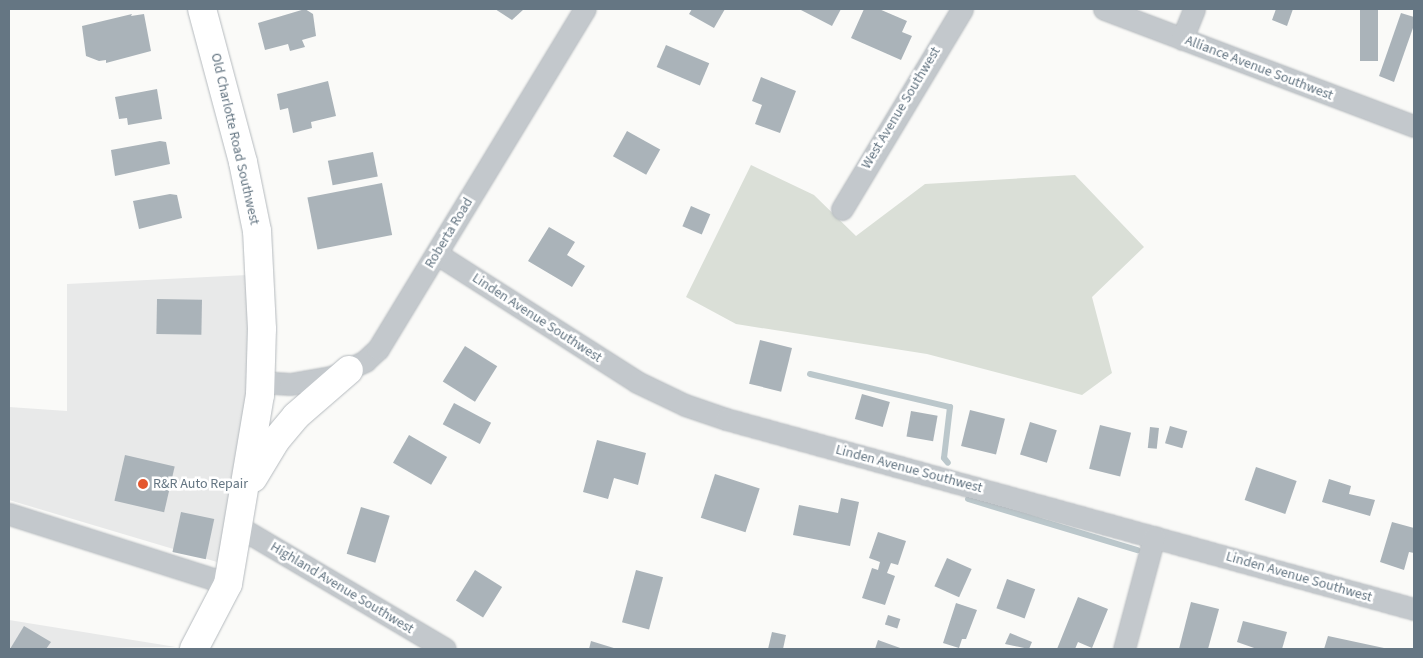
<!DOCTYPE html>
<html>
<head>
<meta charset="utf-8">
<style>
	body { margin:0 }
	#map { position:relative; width:1423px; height:658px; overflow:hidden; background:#fafaf8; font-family:"Source Sans 3",sans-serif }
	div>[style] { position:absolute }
	.built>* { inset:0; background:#e8e9e9 }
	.green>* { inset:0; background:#dadfd7 }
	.stream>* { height:6px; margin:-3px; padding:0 3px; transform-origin:3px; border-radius:3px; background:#bbc7cb }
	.building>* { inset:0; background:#aab3b9; transform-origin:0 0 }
	.roads { filter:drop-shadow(0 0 1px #b5babe) drop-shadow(0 0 1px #b5babe) }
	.minor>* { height:21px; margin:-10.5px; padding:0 10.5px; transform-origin:10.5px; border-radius:10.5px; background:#c3c8cc }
	.major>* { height:28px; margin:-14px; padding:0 14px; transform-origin:14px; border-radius:14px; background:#fff }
	.dots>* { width:14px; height:14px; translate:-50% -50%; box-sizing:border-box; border:2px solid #fff; border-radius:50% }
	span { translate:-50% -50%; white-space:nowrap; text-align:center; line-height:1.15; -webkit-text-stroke:5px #fff; paint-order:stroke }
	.street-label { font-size:14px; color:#657683 }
	.poi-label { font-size:14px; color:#657683 }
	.left { translate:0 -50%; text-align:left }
	.frame { position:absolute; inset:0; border:10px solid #657683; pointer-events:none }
</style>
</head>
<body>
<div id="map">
	<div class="built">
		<div style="clip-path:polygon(247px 275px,249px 383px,235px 484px,217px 562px,9px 500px,9px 407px,67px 411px,67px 284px)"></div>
		<div style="clip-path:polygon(9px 620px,176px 647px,9px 649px)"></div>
	</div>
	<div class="green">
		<div style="clip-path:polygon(751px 165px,814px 195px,856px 236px,925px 184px,1075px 175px,1144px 247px,1092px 297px,1112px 373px,1082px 395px,927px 354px,736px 324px,686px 297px)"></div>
	</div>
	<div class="stream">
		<div style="left:810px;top:374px;width:144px;rotate:13.3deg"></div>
		<div style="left:950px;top:407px;width:51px;rotate:96.7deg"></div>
		<div style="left:944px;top:458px;width:6px;rotate:51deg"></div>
		<div style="left:968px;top:499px;width:177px;rotate:16.8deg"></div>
	</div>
	<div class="building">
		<div style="clip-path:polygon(305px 9px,313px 14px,316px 36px,302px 40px,305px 47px,290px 51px,288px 44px,265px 50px,258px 23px)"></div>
		<div style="clip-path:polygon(495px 9px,524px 9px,512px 20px)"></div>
		<div style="clip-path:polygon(692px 9px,725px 9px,714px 28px,689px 14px)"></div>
		<div style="clip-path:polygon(799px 9px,841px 9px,832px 26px)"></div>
		<div style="clip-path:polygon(864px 9px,879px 9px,907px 21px,902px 32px,912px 36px,901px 60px,851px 38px)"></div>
		<div style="clip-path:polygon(1276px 9px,1293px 9px,1287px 26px,1272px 20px)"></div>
		<div style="left:1360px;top:9px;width:18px;height:52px"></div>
		<div style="clip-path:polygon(1401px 13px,1414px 17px,1414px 25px,1394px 82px,1379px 76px)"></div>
		<div style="clip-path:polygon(132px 14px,131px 16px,144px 14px,151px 51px,106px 63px,106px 60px,99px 61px,86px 56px,82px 26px)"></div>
		<div style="left:666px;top:45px;width:47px;height:24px;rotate:23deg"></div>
		<div style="clip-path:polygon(761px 77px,796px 91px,780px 133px,755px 124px,762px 105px,752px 101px)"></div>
		<div style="clip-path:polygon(328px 81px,336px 116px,311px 122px,312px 128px,293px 133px,288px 108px,280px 110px,277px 94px)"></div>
		<div style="clip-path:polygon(157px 89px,162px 119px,128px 125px,127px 118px,119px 119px,115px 97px)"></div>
		<div style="left:627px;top:131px;width:38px;height:29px;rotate:29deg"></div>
		<div style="clip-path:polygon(160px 141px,166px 142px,170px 164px,115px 176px,111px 150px)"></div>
		<div style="left:373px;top:152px;width:25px;height:46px;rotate:79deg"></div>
		<div style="left:382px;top:183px;width:53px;height:76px;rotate:79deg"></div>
		<div style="clip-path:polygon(170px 194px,177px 195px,182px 218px,139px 229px,133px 201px)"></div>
		<div style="left:691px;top:206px;width:21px;height:22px;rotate:23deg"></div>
		<div style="clip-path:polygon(549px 227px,575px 242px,567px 255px,585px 266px,572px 287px,528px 261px)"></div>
		<div style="left:157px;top:299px;width:45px;height:35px;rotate:1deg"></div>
		<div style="left:760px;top:340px;width:33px;height:45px;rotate:14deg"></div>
		<div style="left:465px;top:346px;width:38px;height:42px;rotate:32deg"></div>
		<div style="left:862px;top:394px;width:29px;height:26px;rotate:16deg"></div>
		<div style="left:454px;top:403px;width:42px;height:24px;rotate:28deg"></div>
		<div style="left:970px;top:410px;width:36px;height:37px;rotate:14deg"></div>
		<div style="left:911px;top:411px;width:27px;height:26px;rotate:10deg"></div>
		<div style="left:1030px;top:422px;width:28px;height:34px;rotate:17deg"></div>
		<div style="left:1100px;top:425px;width:32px;height:45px;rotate:14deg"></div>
		<div style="left:1170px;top:426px;width:18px;height:18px;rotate:16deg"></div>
		<div style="left:1150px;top:427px;width:9px;height:21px;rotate:6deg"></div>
		<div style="left:409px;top:435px;width:44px;height:32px;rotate:30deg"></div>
		<div style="clip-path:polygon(597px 440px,646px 453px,638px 485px,614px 478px,608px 499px,583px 492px)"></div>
		<div style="left:125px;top:455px;width:51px;height:47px;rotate:13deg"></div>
		<div style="left:1256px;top:467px;width:43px;height:35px;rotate:19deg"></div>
		<div style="left:715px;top:474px;width:47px;height:46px;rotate:18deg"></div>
		<div style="clip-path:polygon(1329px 479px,1351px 486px,1349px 494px,1375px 500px,1370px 516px,1322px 502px)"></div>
		<div style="clip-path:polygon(841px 498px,859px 502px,850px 546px,793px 535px,799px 505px,838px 513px)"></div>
		<div style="left:361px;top:507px;width:30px;height:49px;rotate:17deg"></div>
		<div style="left:181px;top:512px;width:34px;height:41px;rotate:12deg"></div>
		<div style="clip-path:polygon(1392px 522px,1414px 528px,1414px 553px,1409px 552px,1404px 570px,1380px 562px)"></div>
		<div style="clip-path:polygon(878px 532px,906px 541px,898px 565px,891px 563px,887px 573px,895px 576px,885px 605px,862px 598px,872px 568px,878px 570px,880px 562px,869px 558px)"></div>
		<div style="left:947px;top:558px;width:27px;height:31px;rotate:24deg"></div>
		<div style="left:475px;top:570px;width:32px;height:36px;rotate:32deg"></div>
		<div style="left:636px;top:570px;width:28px;height:54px;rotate:15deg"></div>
		<div style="left:1007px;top:579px;width:30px;height:31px;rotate:20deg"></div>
		<div style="clip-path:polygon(1078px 597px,1108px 609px,1092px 648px,1078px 642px,1075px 649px,1057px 649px)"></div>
		<div style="clip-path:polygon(1191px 602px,1219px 609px,1208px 649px,1179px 649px)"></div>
		<div style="clip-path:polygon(956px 603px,977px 610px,966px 639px,962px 639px,959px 648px,943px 643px)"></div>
		<div style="left:888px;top:615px;width:13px;height:10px;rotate:18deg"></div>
		<div style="clip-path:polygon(1243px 621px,1287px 632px,1282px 649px,1257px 649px,1237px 642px)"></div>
		<div style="clip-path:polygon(24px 626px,51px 642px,46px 649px,10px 649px)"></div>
		<div style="clip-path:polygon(772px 632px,786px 635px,783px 649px,768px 649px)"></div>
		<div style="clip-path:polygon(1010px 633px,1032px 642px,1029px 649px,1005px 644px)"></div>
		<div style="clip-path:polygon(1328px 636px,1384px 648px,1384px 649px,1324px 649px)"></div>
		<div style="clip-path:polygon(878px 640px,903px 649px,875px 649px)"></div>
		<div style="clip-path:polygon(591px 641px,617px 649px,589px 649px)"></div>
	</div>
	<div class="roads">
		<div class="minor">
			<div style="left:1104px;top:9px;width:331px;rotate:20.7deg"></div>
			<div style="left:1182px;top:39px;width:32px;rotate:-68deg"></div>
			<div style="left:842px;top:209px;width:233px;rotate:-59deg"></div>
			<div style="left:437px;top:254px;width:237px;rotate:32.6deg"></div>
			<div style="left:637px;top:382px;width:53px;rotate:25.6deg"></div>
			<div style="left:685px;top:405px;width:43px;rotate:18.9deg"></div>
			<div style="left:726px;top:419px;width:714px;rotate:15.44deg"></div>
			<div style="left:261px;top:382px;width:29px;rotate:4deg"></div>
			<div style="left:290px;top:384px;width:42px;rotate:-9.7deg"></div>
			<div style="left:331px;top:377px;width:38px;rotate:-25deg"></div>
			<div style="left:365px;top:361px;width:18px;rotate:-43deg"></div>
			<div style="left:378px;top:349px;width:398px;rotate:-58.7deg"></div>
			<div style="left:9px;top:514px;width:230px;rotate:17.7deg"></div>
			<div style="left:239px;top:527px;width:239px;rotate:30.6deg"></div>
			<div style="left:1124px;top:649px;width:116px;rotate:-75deg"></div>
		</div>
		<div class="major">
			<div style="left:253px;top:478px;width:44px;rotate:-58.8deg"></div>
			<div style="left:276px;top:440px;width:31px;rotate:-50deg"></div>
			<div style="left:296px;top:416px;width:70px;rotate:-41deg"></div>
			<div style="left:194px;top:649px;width:73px;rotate:-62.4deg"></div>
			<div style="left:228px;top:584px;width:192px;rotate:-80.4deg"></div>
			<div style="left:260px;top:395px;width:66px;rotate:-88.3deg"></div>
			<div style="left:262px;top:329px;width:98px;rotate:-92.9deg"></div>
			<div style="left:257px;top:231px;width:70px;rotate:-101.5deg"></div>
			<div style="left:243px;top:162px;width:158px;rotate:-105deg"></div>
		</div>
	</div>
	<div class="dots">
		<div style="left:143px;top:484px;background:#e4572e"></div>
	</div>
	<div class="street-label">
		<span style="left:1259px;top:68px;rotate:21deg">Alliance Avenue Southwest</span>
		<span style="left:901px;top:108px;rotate:-59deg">West Avenue Southwest</span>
		<span style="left:235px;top:139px;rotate:77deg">Old Charlotte Road Southwest</span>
		<span style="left:449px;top:233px;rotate:-59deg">Roberta Road</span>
		<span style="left:537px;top:318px;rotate:33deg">Linden Avenue Southwest</span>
		<span style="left:909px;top:469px;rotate:15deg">Linden Avenue Southwest</span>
		<span style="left:1299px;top:577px;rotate:16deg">Linden Avenue Southwest</span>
		<span style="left:342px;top:588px;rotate:31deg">Highland Avenue Southwest</span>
	</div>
	<div class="poi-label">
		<span class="left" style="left:153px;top:484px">R&amp;R Auto Repair</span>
	</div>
	<div class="frame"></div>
</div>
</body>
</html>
